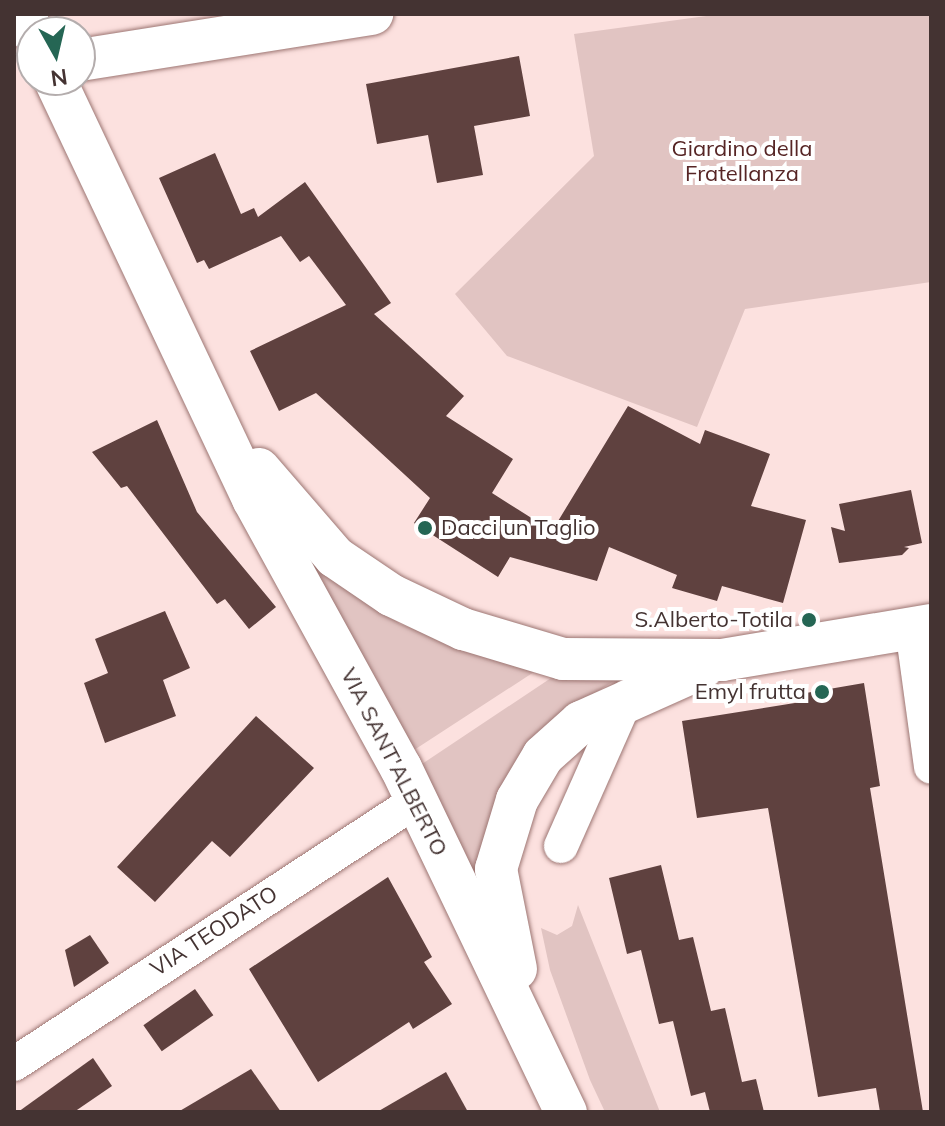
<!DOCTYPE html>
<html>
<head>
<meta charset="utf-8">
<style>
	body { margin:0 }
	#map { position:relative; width:945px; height:1126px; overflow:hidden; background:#fce1df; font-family:Mulish,sans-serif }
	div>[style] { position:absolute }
	.green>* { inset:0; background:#e1c4c2 }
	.building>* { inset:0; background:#5f413f; transform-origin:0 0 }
	.roads { filter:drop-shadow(0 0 2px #9d7673) drop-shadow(0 0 2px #9d7673) }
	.minor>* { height:34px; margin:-17px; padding:0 17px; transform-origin:17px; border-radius:17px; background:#fff }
	.tertiary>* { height:42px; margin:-21px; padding:0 21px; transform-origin:21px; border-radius:21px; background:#fff }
	.dots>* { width:22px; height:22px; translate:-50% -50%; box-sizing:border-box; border:4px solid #fff; border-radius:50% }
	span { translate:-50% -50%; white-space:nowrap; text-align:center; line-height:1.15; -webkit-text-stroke:8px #fff; paint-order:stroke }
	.park-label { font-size:22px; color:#562525 }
	.poi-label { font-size:22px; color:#443332 }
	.left { translate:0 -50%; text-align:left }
	.right { translate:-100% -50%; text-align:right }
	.street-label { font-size:22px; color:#443332 }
	.frame { position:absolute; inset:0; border:16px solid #443332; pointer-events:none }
	.north { position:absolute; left:16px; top:16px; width:80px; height:80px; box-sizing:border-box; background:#fff; border:2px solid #b4adad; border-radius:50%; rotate:172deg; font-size:22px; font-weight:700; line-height:32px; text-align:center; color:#443332 }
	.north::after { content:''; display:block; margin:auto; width:28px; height:36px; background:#256654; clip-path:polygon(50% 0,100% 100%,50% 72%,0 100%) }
</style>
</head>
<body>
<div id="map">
	<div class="green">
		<div style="clip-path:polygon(721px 14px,931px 14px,931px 282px,745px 309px,697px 427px,507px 356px,455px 294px,594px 156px,574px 34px)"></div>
		<div style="clip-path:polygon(327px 570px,400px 624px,534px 672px,411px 752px,316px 574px)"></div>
		<div style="clip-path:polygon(554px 676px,615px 680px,565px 713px,489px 921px,419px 766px)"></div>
		<div style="clip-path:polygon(578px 905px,660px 1112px,605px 1112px,590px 1080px,550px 970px,541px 928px,557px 935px,572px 926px)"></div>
	</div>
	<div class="building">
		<div style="clip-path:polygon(519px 56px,530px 116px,474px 126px,483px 175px,437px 183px,428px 135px,377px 144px,366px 84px)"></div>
		<div style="clip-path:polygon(215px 153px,241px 214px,254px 208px,258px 217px,305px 182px,391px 303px,374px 314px,464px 396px,446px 416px,513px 459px,492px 493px,552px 531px,628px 406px,700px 444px,705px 430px,770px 454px,751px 506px,806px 520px,783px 603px,722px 586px,717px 601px,672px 588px,677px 575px,609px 547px,597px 581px,510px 557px,498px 577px,414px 523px,430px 498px,316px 393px,279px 411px,250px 351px,346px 305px,309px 256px,300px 262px,281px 236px,209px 269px,204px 260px,197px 263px,159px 178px)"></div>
		<div style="clip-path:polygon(157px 420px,197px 512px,276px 607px,249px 629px,225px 599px,217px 604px,127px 486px,121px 488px,92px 452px)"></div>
		<div style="clip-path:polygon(911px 490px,922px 543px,904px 547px,909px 548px,902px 555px,839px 563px,831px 527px,845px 531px,839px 504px)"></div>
		<div style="clip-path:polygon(165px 611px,190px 668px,163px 680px,176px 716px,105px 743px,84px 683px,108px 673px,95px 639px)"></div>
		<div style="clip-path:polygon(864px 683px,880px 786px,870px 788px,923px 1112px,880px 1112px,876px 1088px,818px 1097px,768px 808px,697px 818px,682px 721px,801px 702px,800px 694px)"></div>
		<div style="clip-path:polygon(256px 716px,314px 768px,230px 857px,212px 841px,155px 902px,117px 867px)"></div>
		<div style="clip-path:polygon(661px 865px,679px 940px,693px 937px,711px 1011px,725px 1008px,742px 1082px,756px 1079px,764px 1112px,710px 1112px,705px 1092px,691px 1096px,673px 1021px,659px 1024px,641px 950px,627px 954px,609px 878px)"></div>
		<div style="clip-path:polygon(388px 877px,432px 957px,424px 962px,452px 1004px,413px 1029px,409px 1022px,318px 1082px,249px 969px)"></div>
		<div style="clip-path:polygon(90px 935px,109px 963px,74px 987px,65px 950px)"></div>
		<div style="left:195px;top:989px;width:32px;height:63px;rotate:55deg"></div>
		<div style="clip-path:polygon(93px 1058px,112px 1086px,74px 1112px,18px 1112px)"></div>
		<div style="clip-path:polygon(251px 1069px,281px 1112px,178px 1112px)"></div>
		<div style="clip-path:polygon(446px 1072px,468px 1112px,377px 1112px)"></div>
	</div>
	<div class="roads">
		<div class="minor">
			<div style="left:912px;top:628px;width:140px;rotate:82.2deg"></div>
			<div style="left:561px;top:846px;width:163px;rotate:-66.1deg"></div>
			<div style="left:14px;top:1064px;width:480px;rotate:-33.2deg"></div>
		</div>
		<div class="tertiary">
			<div style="left:24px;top:14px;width:20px;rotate:66deg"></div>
			<div style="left:80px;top:60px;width:296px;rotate:-9deg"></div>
			<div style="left:55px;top:80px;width:463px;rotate:64.7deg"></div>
			<div style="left:253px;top:499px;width:307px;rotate:61.2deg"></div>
			<div style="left:401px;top:768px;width:382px;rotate:64.4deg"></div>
			<div style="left:259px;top:469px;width:116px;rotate:49.2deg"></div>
			<div style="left:335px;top:557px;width:68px;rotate:34.2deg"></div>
			<div style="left:391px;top:595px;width:80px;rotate:25.3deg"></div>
			<div style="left:463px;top:629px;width:104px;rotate:16.7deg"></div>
			<div style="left:563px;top:659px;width:159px;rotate:0.4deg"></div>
			<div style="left:722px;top:660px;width:212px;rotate:-9.5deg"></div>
			<div style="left:516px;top:969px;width:102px;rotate:-101.3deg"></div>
			<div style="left:496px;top:869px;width:72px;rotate:-73.1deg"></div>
			<div style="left:517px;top:800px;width:51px;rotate:-59.4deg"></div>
			<div style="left:543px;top:756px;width:51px;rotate:-41.8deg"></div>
			<div style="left:581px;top:722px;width:133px;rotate:-24.1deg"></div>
		</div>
	</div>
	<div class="dots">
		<div style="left:425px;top:528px;background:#256654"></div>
		<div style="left:809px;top:620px;background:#256654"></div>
		<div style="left:822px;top:692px;background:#256654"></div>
	</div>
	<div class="park-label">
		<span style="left:742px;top:161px">Giardino della<br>Fratellanza</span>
	</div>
	<div class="poi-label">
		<span class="left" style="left:441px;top:528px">Dacci un Taglio</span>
		<span class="right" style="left:793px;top:620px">S.Alberto-Totila</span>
		<span class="right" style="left:806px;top:692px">Emyl frutta</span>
	</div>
	<div class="street-label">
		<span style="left:394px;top:762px;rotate:63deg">VIA SANT'ALBERTO</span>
		<span style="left:214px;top:931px;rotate:-33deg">VIA TEODATO</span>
	</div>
	<div class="frame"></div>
	<div class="north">N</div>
</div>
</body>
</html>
